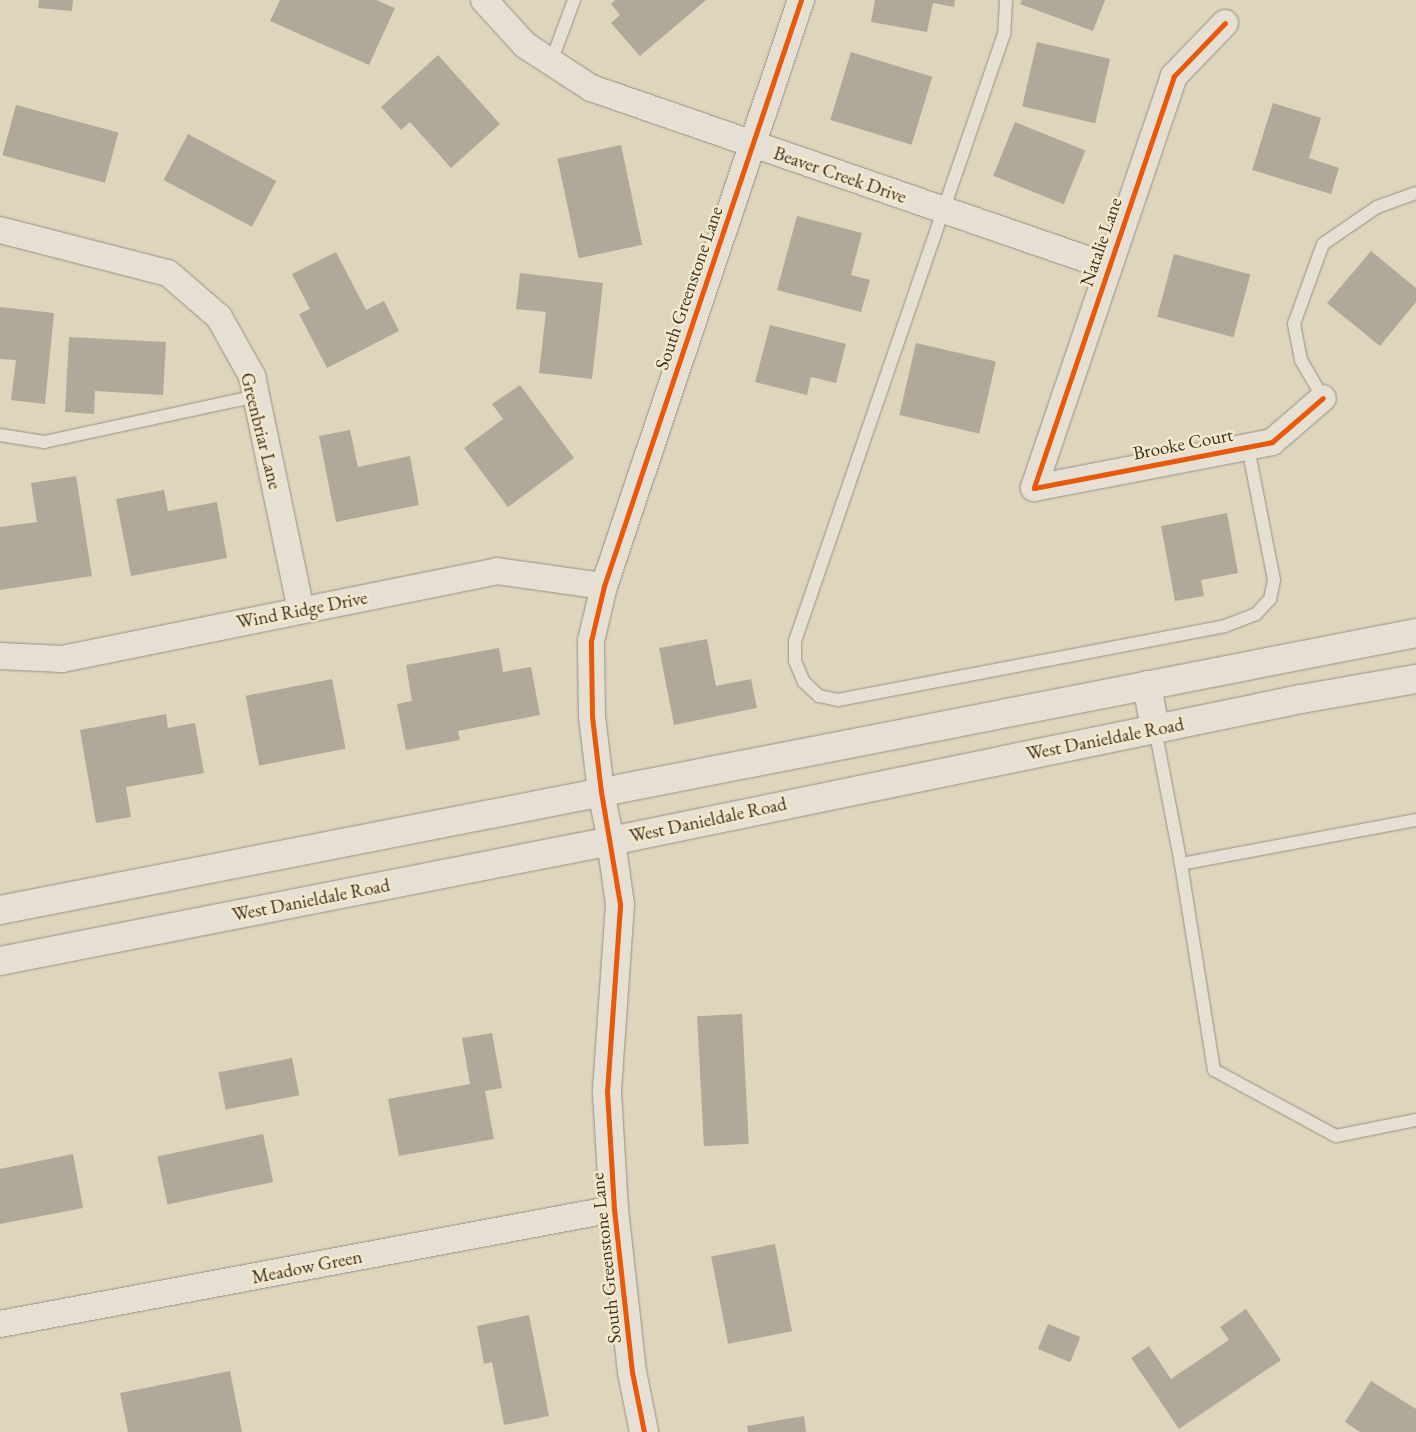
<!DOCTYPE html>
<html>
<head>
<meta charset="utf-8">
<style>
	body { margin:0 }
	#map { position:relative; width:1416px; height:1432px; overflow:hidden; background:#ded5bc; font-family:"EB Garamond",serif }
	div>[style] { position:absolute }
	.building>* { inset:0; background:#b0a999; transform-origin:0 0 }
	.roads { filter:drop-shadow(0 0 1px #989183) drop-shadow(0 0 1px #989183) }
	.lane>* { height:12px; margin:-6px; padding:0 6px; transform-origin:6px; border-radius:6px; background:#e5e0d3 }
	.street>* { height:26px; margin:-13px; padding:0 13px; transform-origin:13px; border-radius:13px; background:#e5e0d3 }
	.secondary>* { height:28px; margin:-14px; padding:0 14px; transform-origin:14px; border-radius:14px; background:#e5e0d3 }
	.cycleway>* { height:5px; margin:-2.5px; padding:0 2.5px; transform-origin:2.5px; border-radius:2.5px; background:#e8590c }
	span { translate:-50% -50%; white-space:nowrap; text-align:center; line-height:1.15; -webkit-text-stroke:5px #f3e8ca; paint-order:stroke }
	.street-label { font-size:19px; color:#3d2f29 }
</style>
</head>
<body>
<div id="map">
	<div class="building">
		<div style="clip-path:polygon(39px 0,73px 0,72px 11px,38px 8px)"></div>
		<div style="clip-path:polygon(280px 0,376px 0,395px 8px,369px 65px,270px 21px)"></div>
		<div style="clip-path:polygon(615px 0,706px 0,640px 56px,611px 23px,620px 15px,611px 4px)"></div>
		<div style="clip-path:polygon(875px 0,955px 0,954px 7px,933px 3px,927px 32px,871px 22px)"></div>
		<div style="clip-path:polygon(1022px 0,1105px 0,1093px 31px,1020px 4px)"></div>
		<div style="left:1037px;top:42px;width:75px;height:66px;rotate:13deg"></div>
		<div style="left:851px;top:52px;width:85px;height:71px;rotate:17deg"></div>
		<div style="clip-path:polygon(438px 55px,500px 124px,451px 168px,410px 122px,401px 130px,381px 107px)"></div>
		<div style="clip-path:polygon(1273px 103px,1321px 118px,1309px 158px,1339px 168px,1331px 194px,1252px 170px)"></div>
		<div style="left:16px;top:105px;width:106px;height:52px;rotate:15deg"></div>
		<div style="left:1015px;top:122px;width:76px;height:58px;rotate:22deg"></div>
		<div style="left:188px;top:134px;width:100px;height:52px;rotate:28deg"></div>
		<div style="left:621px;top:145px;width:102px;height:65px;rotate:78deg"></div>
		<div style="clip-path:polygon(797px 216px,862px 233px,851px 275px,870px 280px,861px 312px,777px 290px)"></div>
		<div style="clip-path:polygon(1371px 251px,1416px 288px,1416px 302px,1380px 346px,1327px 303px)"></div>
		<div style="clip-path:polygon(336px 252px,366px 310px,384px 301px,399px 331px,327px 368px,299px 314px,310px 309px,292px 274px)"></div>
		<div style="left:1174px;top:254px;width:79px;height:65px;rotate:15deg"></div>
		<div style="clip-path:polygon(520px 273px,603px 283px,592px 379px,539px 373px,546px 312px,516px 309px)"></div>
		<div style="clip-path:polygon(0 307px,54px 313px,45px 404px,11px 400px,16px 360px,0 359px)"></div>
		<div style="clip-path:polygon(770px 325px,846px 344px,836px 383px,811px 377px,807px 395px,755px 382px)"></div>
		<div style="clip-path:polygon(69px 337px,166px 342px,163px 395px,95px 391px,94px 414px,65px 412px)"></div>
		<div style="left:916px;top:343px;width:82px;height:74px;rotate:13deg"></div>
		<div style="clip-path:polygon(520px 385px,574px 458px,508px 507px,464px 448px,503px 419px,492px 404px)"></div>
		<div style="clip-path:polygon(350px 430px,358px 467px,410px 456px,419px 505px,336px 522px,319px 436px)"></div>
		<div style="clip-path:polygon(76px 476px,92px 576px,0 590px,0 527px,37px 522px,31px 483px)"></div>
		<div style="clip-path:polygon(164px 490px,168px 511px,217px 502px,227px 558px,131px 576px,116px 499px)"></div>
		<div style="clip-path:polygon(1227px 513px,1238px 573px,1201px 580px,1204px 596px,1175px 601px,1161px 526px)"></div>
		<div style="clip-path:polygon(707px 639px,716px 686px,751px 679px,757px 708px,674px 725px,659px 648px)"></div>
		<div style="clip-path:polygon(499px 648px,503px 672px,531px 667px,540px 715px,458px 731px,460px 740px,406px 750px,397px 704px,412px 701px,406px 665px)"></div>
		<div style="left:332px;top:679px;width:71px;height:88px;rotate:79deg"></div>
		<div style="clip-path:polygon(166px 714px,168px 728px,195px 723px,204px 773px,126px 787px,131px 817px,96px 823px,80px 730px)"></div>
		<div style="left:742px;top:1014px;width:130px;height:45px;rotate:87deg"></div>
		<div style="clip-path:polygon(492px 1033px,502px 1088px,485px 1091px,494px 1139px,399px 1156px,388px 1099px,470px 1084px,462px 1038px)"></div>
		<div style="left:292px;top:1058px;width:38px;height:75px;rotate:79deg"></div>
		<div style="left:263px;top:1134px;width:49px;height:108px;rotate:78deg"></div>
		<div style="clip-path:polygon(73px 1154px,83px 1208px,0 1224px,0 1169px)"></div>
		<div style="left:775px;top:1244px;width:89px;height:65px;rotate:79deg"></div>
		<div style="clip-path:polygon(1246px 1309px,1281px 1360px,1179px 1429px,1131px 1358px,1149px 1346px,1171px 1379px,1229px 1340px,1220px 1327px)"></div>
		<div style="clip-path:polygon(529px 1315px,549px 1416px,504px 1425px,492px 1362px,484px 1364px,477px 1326px)"></div>
		<div style="left:1048px;top:1324px;width:35px;height:27px;rotate:22deg"></div>
		<div style="clip-path:polygon(230px 1371px,242px 1432px,128px 1432px,120px 1393px)"></div>
		<div style="clip-path:polygon(1371px 1381px,1416px 1409px,1416px 1432px,1360px 1432px,1345px 1422px)"></div>
		<div style="clip-path:polygon(804px 1416px,806px 1432px,748px 1432px,747px 1426px)"></div>
	</div>
	<div class="roads">
		<div class="lane">
			<div style="left:1006px;top:0;width:34px;rotate:93deg"></div>
			<div style="left:1004px;top:34px;width:642px;rotate:109deg"></div>
			<div style="left:795px;top:641px;width:20px;rotate:90deg"></div>
			<div style="left:795px;top:661px;width:23px;rotate:67deg"></div>
			<div style="left:804px;top:682px;width:21px;rotate:43deg"></div>
			<div style="left:819px;top:696px;width:19px;rotate:12deg"></div>
			<div style="left:838px;top:700px;width:394px;rotate:-10.8deg"></div>
			<div style="left:1225px;top:626px;width:33px;rotate:-21deg"></div>
			<div style="left:1256px;top:614px;width:21px;rotate:-47deg"></div>
			<div style="left:1270px;top:599px;width:19px;rotate:-78deg"></div>
			<div style="left:1274px;top:580px;width:136px;rotate:-101.1deg"></div>
			<div style="left:551px;top:62px;width:66px;rotate:-69.6deg"></div>
			<div style="left:1323px;top:398px;width:44px;rotate:-120.1deg"></div>
			<div style="left:1301px;top:360px;width:37px;rotate:-101deg"></div>
			<div style="left:1294px;top:324px;width:85px;rotate:-70.1deg"></div>
			<div style="left:1323px;top:244px;width:65px;rotate:-34.4deg"></div>
			<div style="left:1377px;top:207px;width:41px;rotate:-19.7deg"></div>
			<div style="left:0;top:435px;width:45px;rotate:9deg"></div>
			<div style="left:44px;top:442px;width:217px;rotate:-12.2deg"></div>
			<div style="left:1155px;top:729px;width:137px;rotate:79.1deg"></div>
			<div style="left:1181px;top:864px;width:209px;rotate:80.9deg"></div>
			<div style="left:1214px;top:1070px;width:139px;rotate:28.4deg"></div>
			<div style="left:1336px;top:1136px;width:82px;rotate:-11.3deg"></div>
			<div style="left:1181px;top:864px;width:239px;rotate:-10.6deg"></div>
		</div>
		<div class="street">
			<div style="left:484px;top:0;width:61px;rotate:47.7deg"></div>
			<div style="left:525px;top:45px;width:79px;rotate:33.1deg"></div>
			<div style="left:591px;top:88px;width:548px;rotate:19.06deg"></div>
			<div style="left:1225px;top:23px;width:74px;rotate:133.9deg"></div>
			<div style="left:1174px;top:76px;width:435px;rotate:108.8deg"></div>
			<div style="left:1034px;top:488px;width:242px;rotate:-10.9deg"></div>
			<div style="left:1272px;top:442px;width:67px;rotate:-40.8deg"></div>
			<div style="left:0;top:230px;width:173px;rotate:14.4deg"></div>
			<div style="left:168px;top:273px;width:67px;rotate:40.8deg"></div>
			<div style="left:219px;top:317px;width:68px;rotate:60.8deg"></div>
			<div style="left:252px;top:376px;width:239px;rotate:78.2deg"></div>
			<div style="left:0;top:656px;width:62px;rotate:2.8deg"></div>
			<div style="left:62px;top:659px;width:444px;rotate:-11.4deg"></div>
			<div style="left:497px;top:571px;width:108px;rotate:8deg"></div>
			<div style="left:611px;top:841px;width:50px;rotate:-101.5deg"></div>
			<div style="left:601px;top:792px;width:76px;rotate:-96.8deg"></div>
			<div style="left:592px;top:717px;width:76px;rotate:-90.8deg"></div>
			<div style="left:591px;top:641px;width:57px;rotate:-76.7deg"></div>
			<div style="left:604px;top:586px;width:618px;rotate:-71.42deg"></div>
			<div style="left:0;top:1324px;width:625px;rotate:-10.61deg"></div>
		</div>
		<div class="secondary">
			<div style="left:1147px;top:685px;width:45px;rotate:79.7deg"></div>
			<div style="left:611px;top:841px;width:64px;rotate:81.9deg"></div>
			<div style="left:620px;top:904px;width:188px;rotate:94deg"></div>
			<div style="left:607px;top:1092px;width:117px;rotate:86.6deg"></div>
			<div style="left:614px;top:1209px;width:164px;rotate:83.7deg"></div>
			<div style="left:632px;top:1372px;width:61px;rotate:78.7deg"></div>
			<div style="left:0;top:910px;width:1443px;rotate:-11.07deg"></div>
			<div style="left:0;top:961px;width:623px;rotate:-11.11deg"></div>
			<div style="left:611px;top:841px;width:704px;rotate:-11.63deg"></div>
			<div style="left:1301px;top:699px;width:117px;rotate:-9.9deg"></div>
		</div>
	</div>
	<div class="cycleway">
		<div style="left:1225px;top:23px;width:74px;rotate:133.9deg"></div>
		<div style="left:1174px;top:76px;width:435px;rotate:108.8deg"></div>
		<div style="left:1034px;top:488px;width:242px;rotate:-10.9deg"></div>
		<div style="left:1272px;top:442px;width:67px;rotate:-40.8deg"></div>
		<div style="left:644px;top:1432px;width:61px;rotate:-101.3deg"></div>
		<div style="left:632px;top:1372px;width:164px;rotate:-96.3deg"></div>
		<div style="left:614px;top:1209px;width:117px;rotate:-93.4deg"></div>
		<div style="left:607px;top:1092px;width:188px;rotate:-86deg"></div>
		<div style="left:620px;top:904px;width:114px;rotate:-99.6deg"></div>
		<div style="left:601px;top:792px;width:76px;rotate:-96.8deg"></div>
		<div style="left:592px;top:717px;width:76px;rotate:-90.8deg"></div>
		<div style="left:591px;top:641px;width:57px;rotate:-76.7deg"></div>
		<div style="left:604px;top:586px;width:618px;rotate:-71.42deg"></div>
	</div>
	<div class="street-label">
		<span style="left:840px;top:175px;rotate:19deg">Beaver Creek Drive</span>
		<span style="left:1101px;top:242px;rotate:-71deg">Natalie Lane</span>
		<span style="left:689px;top:288px;rotate:-71deg">South Greenstone Lane</span>
		<span style="left:261px;top:431px;rotate:76deg">Greenbriar Lane</span>
		<span style="left:1183px;top:444px;rotate:-11deg">Brooke Court</span>
		<span style="left:302px;top:610px;rotate:-11deg">Wind Ridge Drive</span>
		<span style="left:1105px;top:739px;rotate:-11deg">West Danieldale Road</span>
		<span style="left:708px;top:820px;rotate:-12deg">West Danieldale Road</span>
		<span style="left:311px;top:900px;rotate:-11deg">West Danieldale Road</span>
		<span style="left:606px;top:1258px;rotate:-96deg">South Greenstone Lane</span>
		<span style="left:307px;top:1267px;rotate:-11deg">Meadow Green</span>
	</div>
</div>
</body>
</html>
